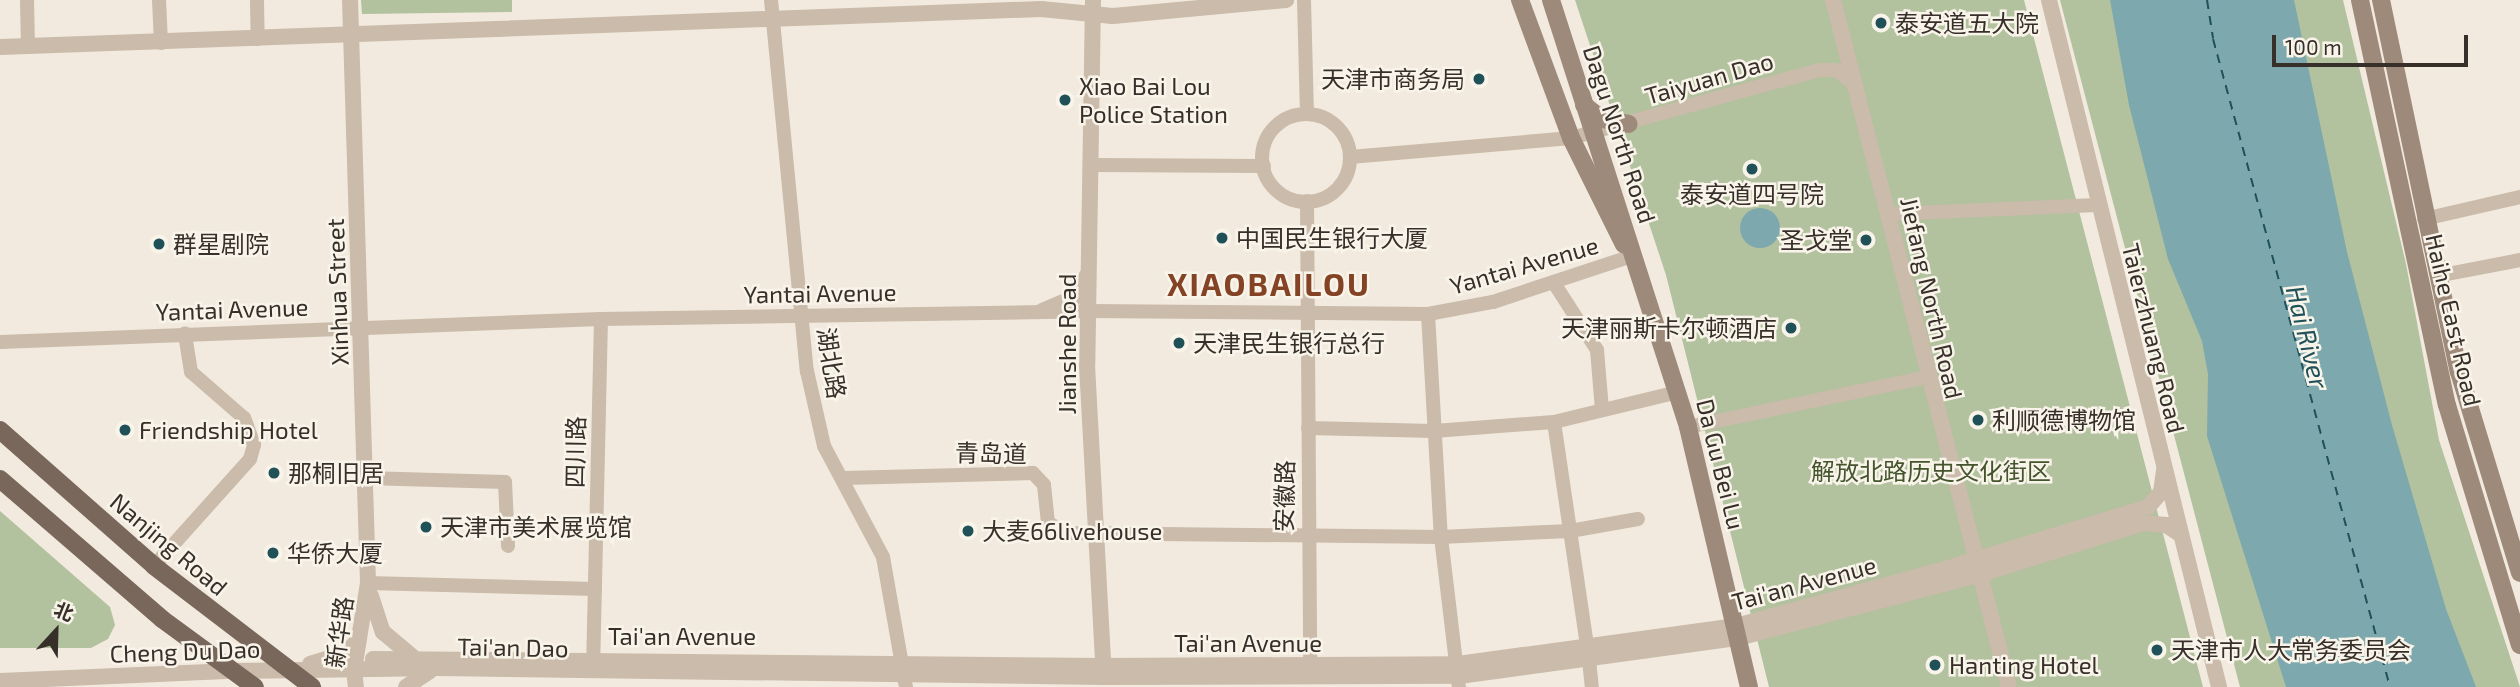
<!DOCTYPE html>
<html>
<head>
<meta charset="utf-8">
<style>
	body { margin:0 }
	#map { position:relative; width:2520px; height:687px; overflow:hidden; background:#f2eade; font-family:"Exo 2","Noto Sans SC",sans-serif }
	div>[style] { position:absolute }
	.green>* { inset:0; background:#b2c19e }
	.water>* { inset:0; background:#7da8ae }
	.round { border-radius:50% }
	.ferry>* { height:2px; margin-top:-1px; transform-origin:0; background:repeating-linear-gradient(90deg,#205058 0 9px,transparent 0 16px) }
	.minor>* { height:14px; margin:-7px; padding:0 7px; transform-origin:7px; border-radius:7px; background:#cabbaa }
	.minor>.ring { margin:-7px; padding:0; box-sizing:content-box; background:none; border:14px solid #cabbaa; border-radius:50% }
	.tertiary>* { height:16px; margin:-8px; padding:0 8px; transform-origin:8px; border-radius:8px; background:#cabbaa }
	.secondary>* { height:18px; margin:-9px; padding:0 9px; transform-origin:9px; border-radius:9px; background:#9e8a7b }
	.primary>* { height:18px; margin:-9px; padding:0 9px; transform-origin:9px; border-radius:9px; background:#79675b }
	.dots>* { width:19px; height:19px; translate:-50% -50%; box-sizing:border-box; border:4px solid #f9f4ea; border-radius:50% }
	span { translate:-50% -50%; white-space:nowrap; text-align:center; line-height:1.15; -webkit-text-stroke:5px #f9f4ea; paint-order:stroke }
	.poi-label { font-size:24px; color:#372f29 }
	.left { translate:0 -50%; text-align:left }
	.right { translate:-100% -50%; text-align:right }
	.street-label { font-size:24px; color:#372f29 }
	.park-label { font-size:24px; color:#44552e }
	.water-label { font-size:26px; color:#205058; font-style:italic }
	.district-label { font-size:32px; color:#844324; font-weight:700; letter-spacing:2px }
	.north { position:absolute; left:21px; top:596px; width:70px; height:70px; -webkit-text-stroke:5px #f9f4ea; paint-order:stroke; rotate:22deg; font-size:19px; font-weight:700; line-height:28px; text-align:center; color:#372f29 }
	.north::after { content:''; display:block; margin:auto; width:24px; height:32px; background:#372f29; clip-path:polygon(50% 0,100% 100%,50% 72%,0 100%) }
	.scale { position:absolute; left:2272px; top:35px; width:196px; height:32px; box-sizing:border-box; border:4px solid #372f29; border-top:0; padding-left:9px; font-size:21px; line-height:24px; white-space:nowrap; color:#372f29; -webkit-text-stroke:5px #f9f4ea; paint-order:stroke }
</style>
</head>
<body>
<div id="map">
	<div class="green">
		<div style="clip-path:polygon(361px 0,512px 0,512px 12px,362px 14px)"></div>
		<div style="clip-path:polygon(1575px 0,2024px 0,2203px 687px,1769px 687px,1666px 275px)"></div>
		<div style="clip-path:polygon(2060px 0,2343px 0,2406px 264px,2439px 440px,2520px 687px,2240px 687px)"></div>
		<div style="clip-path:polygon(0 511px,110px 607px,115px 625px,108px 639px,91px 648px,0 648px)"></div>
	</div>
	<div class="water">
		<div style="clip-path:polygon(2110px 0,2294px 0,2347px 252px,2392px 425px,2446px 609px,2476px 687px,2286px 687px,2207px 436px,2208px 374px,2202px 341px,2168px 259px,2129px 105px)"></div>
		<div class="round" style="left:1740px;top:208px;width:40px;height:40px"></div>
	</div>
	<div class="ferry">
		<div style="left:2207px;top:0;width:39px;rotate:81deg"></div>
		<div style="left:2213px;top:39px;width:672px;rotate:74.72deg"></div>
	</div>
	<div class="minor">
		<div style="left:27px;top:0;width:46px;rotate:88.8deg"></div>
		<div style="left:159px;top:0;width:43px;rotate:87.3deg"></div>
		<div style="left:257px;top:0;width:39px;rotate:89deg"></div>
		<div style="left:771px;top:0;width:373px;rotate:84.5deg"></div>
		<div style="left:807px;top:371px;width:77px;rotate:77.2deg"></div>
		<div style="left:824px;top:446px;width:126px;rotate:62deg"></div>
		<div style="left:883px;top:557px;width:132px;rotate:80deg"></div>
		<div style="left:1304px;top:0;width:114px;rotate:88.5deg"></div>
		<div class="ring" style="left:1262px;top:114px;width:74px;height:74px"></div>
		<div style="left:1350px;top:157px;width:222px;rotate:-4.9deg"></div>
		<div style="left:1571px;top:138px;width:257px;rotate:-15.3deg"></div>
		<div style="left:1819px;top:70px;width:17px"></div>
		<div style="left:1836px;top:70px;width:24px;rotate:38deg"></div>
		<div style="left:1092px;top:165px;width:172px;rotate:0.3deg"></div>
		<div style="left:1307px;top:201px;width:472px;rotate:89.6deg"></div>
		<div style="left:1889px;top:214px;width:208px;rotate:-2.5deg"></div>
		<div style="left:2424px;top:219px;width:98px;rotate:-12.9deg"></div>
		<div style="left:2437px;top:276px;width:85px;rotate:-10.9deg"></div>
		<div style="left:1554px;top:283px;width:80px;rotate:57.3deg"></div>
		<div style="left:1597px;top:350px;width:60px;rotate:85.2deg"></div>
		<div style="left:1428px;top:314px;width:223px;rotate:86.7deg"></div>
		<div style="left:1441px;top:537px;width:151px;rotate:83.2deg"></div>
		<div style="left:0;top:342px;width:601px;rotate:-2.19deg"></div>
		<div style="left:601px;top:319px;width:487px;rotate:-0.9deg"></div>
		<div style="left:1088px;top:311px;width:340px;rotate:0.5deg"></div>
		<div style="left:1428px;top:314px;width:66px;rotate:-10.5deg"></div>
		<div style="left:1493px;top:302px;width:146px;rotate:-18.3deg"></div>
		<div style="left:1554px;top:422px;width:226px;rotate:81.6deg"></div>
		<div style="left:1688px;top:427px;width:244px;rotate:-11.8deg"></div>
		<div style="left:1308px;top:428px;width:126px;rotate:1.4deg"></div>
		<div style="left:1434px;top:431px;width:120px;rotate:-4.3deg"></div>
		<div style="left:1554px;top:422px;width:128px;rotate:-13.6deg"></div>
		<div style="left:366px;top:478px;width:139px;rotate:1.6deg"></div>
		<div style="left:505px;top:482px;width:64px;rotate:87.3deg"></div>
		<div style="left:844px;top:478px;width:189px;rotate:-1.5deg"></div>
		<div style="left:1033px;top:473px;width:16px;rotate:47deg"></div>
		<div style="left:1044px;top:485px;width:38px;rotate:84deg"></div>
		<div style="left:1048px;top:523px;width:22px;rotate:27deg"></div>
		<div style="left:1068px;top:533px;width:373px;rotate:0.6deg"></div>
		<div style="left:1441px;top:537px;width:129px;rotate:-2.7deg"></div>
		<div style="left:1570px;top:531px;width:69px;rotate:-10deg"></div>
		<div style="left:154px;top:566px;width:144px;rotate:-48.1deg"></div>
		<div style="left:250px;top:459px;width:15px;rotate:-74deg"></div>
		<div style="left:254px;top:445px;width:29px;rotate:-110deg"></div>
		<div style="left:244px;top:418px;width:70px;rotate:-139deg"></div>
		<div style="left:191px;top:372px;width:39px;rotate:-99deg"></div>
		<div style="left:368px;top:583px;width:227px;rotate:1.5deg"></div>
		<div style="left:1589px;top:660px;width:27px;rotate:84deg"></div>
		<div style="left:593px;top:671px;width:352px;rotate:-88.7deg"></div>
	</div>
	<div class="tertiary">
		<div style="left:350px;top:0;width:583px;rotate:88.23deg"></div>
		<div style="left:368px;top:583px;width:87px;rotate:99.2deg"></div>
		<div style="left:354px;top:669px;width:18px;rotate:84deg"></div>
		<div style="left:1093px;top:0;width:365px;rotate:90.9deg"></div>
		<div style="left:1087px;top:365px;width:311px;rotate:86.9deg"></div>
		<div style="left:1833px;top:0;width:709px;rotate:75.63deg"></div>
		<div style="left:2049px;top:0;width:708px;rotate:76.1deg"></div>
		<div style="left:0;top:47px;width:1042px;rotate:-2.09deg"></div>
		<div style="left:1041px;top:9px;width:72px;rotate:5.6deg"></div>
		<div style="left:1113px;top:16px;width:174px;rotate:-5.3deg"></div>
		<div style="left:1042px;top:311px;width:36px;rotate:-23deg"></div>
		<div style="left:1075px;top:297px;width:25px;rotate:-61deg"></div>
		<div style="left:371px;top:596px;width:38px;rotate:72deg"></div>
		<div style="left:383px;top:632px;width:38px;rotate:40deg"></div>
		<div style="left:373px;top:659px;width:730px;rotate:0.55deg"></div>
		<div style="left:1103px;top:666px;width:355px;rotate:-0.3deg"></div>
		<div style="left:1458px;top:664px;width:281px;rotate:-7.8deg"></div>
		<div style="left:1736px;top:626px;width:227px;rotate:-15.3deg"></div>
		<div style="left:1955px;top:566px;width:202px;rotate:-17deg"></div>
		<div style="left:2148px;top:507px;width:20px;rotate:-49deg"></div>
		<div style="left:2161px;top:492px;width:22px;rotate:-82deg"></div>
		<div style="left:310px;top:664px;width:37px;rotate:-17deg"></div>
		<div style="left:345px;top:653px;width:18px;rotate:-43deg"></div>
		<div style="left:0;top:681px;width:232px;rotate:-2.5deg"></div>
		<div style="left:232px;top:671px;width:206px;rotate:-0.8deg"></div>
		<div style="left:438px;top:668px;width:666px;rotate:0.77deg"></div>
		<div style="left:1104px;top:677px;width:355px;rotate:-0.2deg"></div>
		<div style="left:1459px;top:676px;width:282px;rotate:-7.8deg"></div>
		<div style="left:1738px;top:638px;width:248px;rotate:-14.7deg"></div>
		<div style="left:1978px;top:575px;width:174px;rotate:-17.4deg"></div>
		<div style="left:2144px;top:523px;width:22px;rotate:5deg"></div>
		<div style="left:2166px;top:525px;width:17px;rotate:33deg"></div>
		<div style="left:406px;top:687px;width:29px;rotate:-34deg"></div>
	</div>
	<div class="secondary">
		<div style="left:1520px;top:0;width:147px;rotate:69.7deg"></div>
		<div style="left:1571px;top:138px;width:119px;rotate:63.6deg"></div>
		<div style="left:1551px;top:0;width:448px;rotate:72.2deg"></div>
		<div style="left:1688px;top:427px;width:267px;rotate:76.8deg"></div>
		<div style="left:2360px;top:0;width:414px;rotate:77.9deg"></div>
		<div style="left:2447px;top:405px;width:251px;rotate:73.1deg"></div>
		<div style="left:2381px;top:0;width:380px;rotate:78.2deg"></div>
		<div style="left:2459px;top:372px;width:210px;rotate:73.1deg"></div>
		<div style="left:1584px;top:105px;width:22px;rotate:39deg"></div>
		<div style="left:1601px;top:119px;width:28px;rotate:10deg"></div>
	</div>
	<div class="primary">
		<div style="left:0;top:430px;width:205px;rotate:41.4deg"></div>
		<div style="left:154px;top:566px;width:199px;rotate:37.4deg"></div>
		<div style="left:0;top:479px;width:214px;rotate:40.8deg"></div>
		<div style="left:162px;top:619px;width:115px;rotate:36.2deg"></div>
	</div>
	<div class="dots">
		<div style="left:1881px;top:23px;background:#205058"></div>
		<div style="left:1479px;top:79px;background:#205058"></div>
		<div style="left:1065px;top:100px;background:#205058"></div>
		<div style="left:1752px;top:169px;background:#205058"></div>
		<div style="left:1222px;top:238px;background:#205058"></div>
		<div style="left:1866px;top:240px;background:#205058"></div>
		<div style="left:159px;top:244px;background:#205058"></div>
		<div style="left:1791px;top:328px;background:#205058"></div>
		<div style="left:1179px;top:343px;background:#205058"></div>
		<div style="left:1978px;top:420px;background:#205058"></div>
		<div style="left:125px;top:430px;background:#205058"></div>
		<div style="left:274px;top:473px;background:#205058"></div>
		<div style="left:426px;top:527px;background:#205058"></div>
		<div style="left:968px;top:531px;background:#205058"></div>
		<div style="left:273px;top:553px;background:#205058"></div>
		<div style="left:2157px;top:650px;background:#205058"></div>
		<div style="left:1935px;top:665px;background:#205058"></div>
	</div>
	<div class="poi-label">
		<span class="left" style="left:1895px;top:23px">泰安道五大院</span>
		<span class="right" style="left:1465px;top:79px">天津市商务局</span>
		<span class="left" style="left:1079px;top:100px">Xiao Bai Lou<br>Police Station</span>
		<span style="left:1752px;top:194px">泰安道四号院</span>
		<span class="left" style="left:1236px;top:238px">中国民生银行大厦</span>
		<span class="right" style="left:1852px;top:240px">圣戈堂</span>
		<span class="left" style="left:173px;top:244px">群星剧院</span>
		<span class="right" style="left:1777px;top:328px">天津丽斯卡尔顿酒店</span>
		<span class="left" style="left:1193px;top:343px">天津民生银行总行</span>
		<span class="left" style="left:1992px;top:420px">利顺德博物馆</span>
		<span class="left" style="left:139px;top:430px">Friendship Hotel</span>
		<span class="left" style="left:288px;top:473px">那桐旧居</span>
		<span class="left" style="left:440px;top:527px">天津市美术展览馆</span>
		<span class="left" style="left:982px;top:531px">大麦66livehouse</span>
		<span class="left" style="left:287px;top:553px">华侨大厦</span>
		<span class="left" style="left:2171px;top:650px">天津市人大常务委员会</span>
		<span class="left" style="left:1949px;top:665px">Hanting Hotel</span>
	</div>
	<div class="street-label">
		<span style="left:1709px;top:78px;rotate:-16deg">Taiyuan Dao</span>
		<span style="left:1620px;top:134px;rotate:72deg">Dagu North Road</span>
		<span style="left:1524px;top:265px;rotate:-16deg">Yantai Avenue</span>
		<span style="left:337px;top:292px;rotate:-92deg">Xinhua Street</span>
		<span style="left:820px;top:293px;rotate:-1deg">Yantai Avenue</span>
		<span style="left:1932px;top:298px;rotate:77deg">Jiefang North Road</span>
		<span style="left:232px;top:309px;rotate:-2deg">Yantai Avenue</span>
		<span style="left:2454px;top:320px;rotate:77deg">Haihe East Road</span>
		<span style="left:2154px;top:338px;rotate:76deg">Taierzhuang Road</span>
		<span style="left:1067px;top:344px;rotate:-90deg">Jianshe Road</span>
		<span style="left:832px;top:363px;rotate:81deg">湖北路</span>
		<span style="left:575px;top:452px;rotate:-89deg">四川路</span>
		<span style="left:991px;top:453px;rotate:1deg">青岛道</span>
		<span style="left:1721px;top:464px;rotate:76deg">Da Gu Bei Lu</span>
		<span style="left:1284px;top:496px;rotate:-89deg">安徽路</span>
		<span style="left:169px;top:544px;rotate:40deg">Nanjing Road</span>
		<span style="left:1804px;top:583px;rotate:-15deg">Tai'an Avenue</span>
		<span style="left:339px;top:632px;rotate:-82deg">新华路</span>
		<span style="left:682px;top:636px">Tai'an Avenue</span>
		<span style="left:1248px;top:643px">Tai'an Avenue</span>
		<span style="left:513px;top:647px;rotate:1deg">Tai'an Dao</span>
		<span style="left:185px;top:651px;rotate:-2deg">Cheng Du Dao</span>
	</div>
	<div class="park-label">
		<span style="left:1931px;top:471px">解放北路历史文化街区</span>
	</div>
	<div class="water-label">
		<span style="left:2308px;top:337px;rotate:76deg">Hai River</span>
	</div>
	<div class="district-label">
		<span style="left:1269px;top:283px">XIAOBAILOU</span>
	</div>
	<div class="north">北</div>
	<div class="scale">100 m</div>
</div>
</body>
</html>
